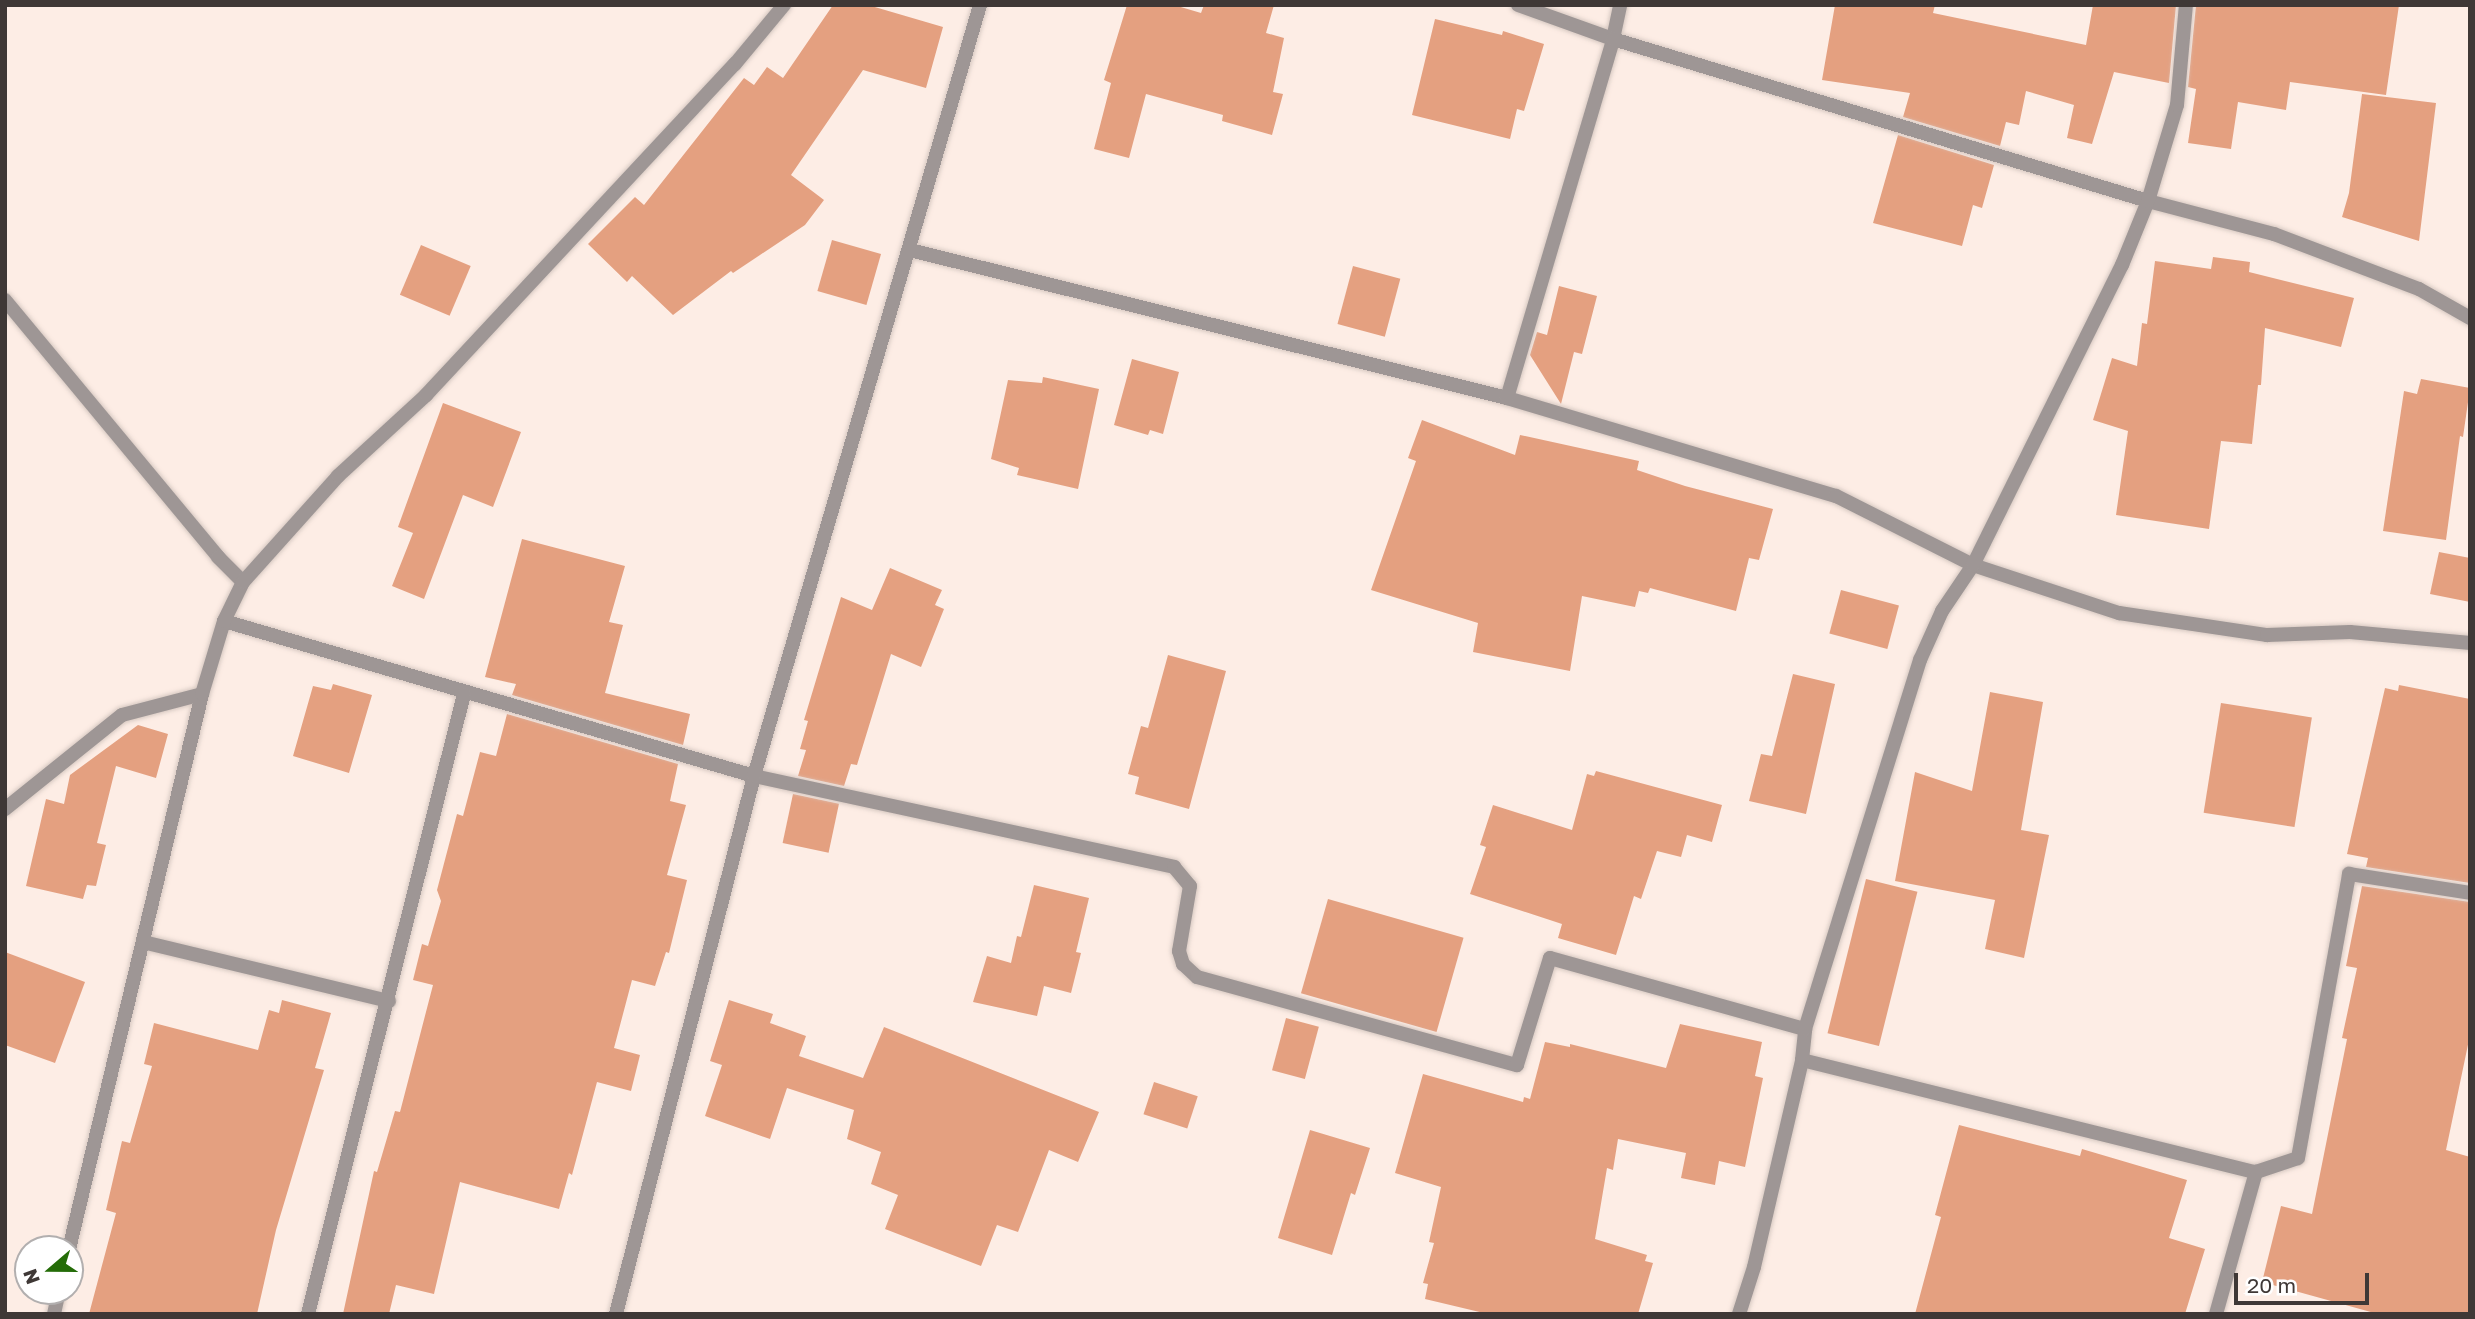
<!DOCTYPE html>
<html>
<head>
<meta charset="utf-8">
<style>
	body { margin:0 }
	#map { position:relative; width:2475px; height:1319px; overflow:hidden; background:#fdede5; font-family:"Golos Text",sans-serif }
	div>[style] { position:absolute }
	.building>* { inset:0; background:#e4a080; transform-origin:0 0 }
	.roads { filter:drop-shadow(0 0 2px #d7c9c2) drop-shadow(0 0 2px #d7c9c2) }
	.street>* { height:14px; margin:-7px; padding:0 7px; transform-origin:7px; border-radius:7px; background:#9e9695 }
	span { translate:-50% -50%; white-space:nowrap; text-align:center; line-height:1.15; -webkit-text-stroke:5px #fff; paint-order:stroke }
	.frame { position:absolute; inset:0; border:7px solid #3f3836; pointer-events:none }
	.north { position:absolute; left:14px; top:1235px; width:70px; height:70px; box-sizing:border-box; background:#fff; border:2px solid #b2afaf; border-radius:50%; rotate:250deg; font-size:19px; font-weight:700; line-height:28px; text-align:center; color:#3f3836 }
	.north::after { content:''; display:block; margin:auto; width:24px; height:32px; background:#246c08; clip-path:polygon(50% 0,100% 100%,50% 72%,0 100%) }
	.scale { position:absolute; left:2234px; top:1273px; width:135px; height:32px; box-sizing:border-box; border:4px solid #3f3836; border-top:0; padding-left:9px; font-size:21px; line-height:24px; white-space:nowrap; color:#3f3836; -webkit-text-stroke:5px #fff; paint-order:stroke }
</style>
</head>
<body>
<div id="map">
	<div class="building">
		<div style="clip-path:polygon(833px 5px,868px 5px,943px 27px,926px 88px,863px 70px,791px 175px,824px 200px,805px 225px,733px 273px,731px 271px,673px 315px,632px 276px,627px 282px,588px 244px,635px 197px,644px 205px,744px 78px,754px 85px,767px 67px,783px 78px)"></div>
		<div style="clip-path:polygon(1127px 5px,1174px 5px,1201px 13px,1204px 5px,1274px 5px,1266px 33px,1284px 38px,1273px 92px,1283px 94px,1272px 135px,1222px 121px,1223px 115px,1146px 94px,1129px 158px,1094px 149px,1111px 83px,1104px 80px)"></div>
		<div style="clip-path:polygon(1835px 5px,1935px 5px,1933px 13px,2086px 45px,2093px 5px,2176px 5px,2169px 83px,2114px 72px,2092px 144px,2067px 138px,2074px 105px,2026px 91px,2019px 125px,2006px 122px,2000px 146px,1903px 117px,1910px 93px,1822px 80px)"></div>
		<div style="clip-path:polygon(2196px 5px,2399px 5px,2386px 95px,2290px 82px,2286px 110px,2238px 102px,2231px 149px,2188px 143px,2196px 89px,2188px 87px)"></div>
		<div style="clip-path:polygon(1435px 19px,1502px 35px,1503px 31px,1544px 44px,1524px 111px,1517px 109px,1510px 139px,1412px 115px)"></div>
		<div style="clip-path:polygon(2362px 94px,2436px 103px,2419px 241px,2342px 217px,2349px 193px)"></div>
		<div style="clip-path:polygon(1898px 135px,1994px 165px,1982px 208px,1973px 205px,1962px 246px,1873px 223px)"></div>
		<div style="left:832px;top:240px;width:51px;height:53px;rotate:16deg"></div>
		<div style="left:421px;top:245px;width:54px;height:54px;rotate:23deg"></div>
		<div style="clip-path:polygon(2213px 257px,2250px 262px,2249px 272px,2354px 298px,2341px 347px,2265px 328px,2261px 385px,2258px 385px,2252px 444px,2221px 441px,2209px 529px,2116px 515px,2128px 431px,2093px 420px,2112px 358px,2137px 366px,2142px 323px,2147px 324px,2155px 261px,2211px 269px)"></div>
		<div style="left:1353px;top:266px;width:49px;height:60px;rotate:15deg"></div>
		<div style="clip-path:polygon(1559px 286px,1597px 296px,1582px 354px,1574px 352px,1561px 404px,1530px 355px,1537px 332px,1547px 335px)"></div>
		<div style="clip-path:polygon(1132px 359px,1179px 372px,1163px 434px,1150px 430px,1148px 435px,1114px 425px)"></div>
		<div style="clip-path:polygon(1043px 377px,1099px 389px,1078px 489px,1017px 475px,1019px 468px,991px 459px,1008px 380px,1042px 383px)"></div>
		<div style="clip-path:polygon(2421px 379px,2470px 388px,2463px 437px,2460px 436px,2446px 540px,2383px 531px,2404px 391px,2417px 394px)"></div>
		<div style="clip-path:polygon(443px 403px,521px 432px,493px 507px,463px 495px,424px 599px,392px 586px,413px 533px,398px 527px)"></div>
		<div style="clip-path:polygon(1422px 420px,1515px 455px,1520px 435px,1639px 461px,1637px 470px,1685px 486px,1773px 509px,1759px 560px,1749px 558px,1736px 611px,1650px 588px,1648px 593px,1639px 591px,1635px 607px,1582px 596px,1570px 671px,1473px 652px,1478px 623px,1371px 590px,1416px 461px,1408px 458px)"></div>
		<div style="clip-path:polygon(522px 539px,625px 566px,609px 622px,623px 625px,605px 693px,690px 714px,683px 745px,512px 695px,516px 684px,485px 677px)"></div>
		<div style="clip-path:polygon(2439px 552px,2470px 558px,2470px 602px,2430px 594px)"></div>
		<div style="clip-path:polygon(890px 568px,942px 590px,935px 605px,944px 609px,921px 667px,891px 654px,857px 765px,851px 764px,844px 786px,798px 776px,806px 750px,800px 749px,808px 721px,804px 720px,841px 597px,872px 610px)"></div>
		<div style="left:1841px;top:590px;width:60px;height:45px;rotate:15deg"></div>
		<div style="clip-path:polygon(1168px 655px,1226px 671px,1189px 809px,1135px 794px,1139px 777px,1128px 774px,1141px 726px,1148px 728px)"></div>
		<div style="clip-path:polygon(1793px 674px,1835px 684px,1806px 814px,1749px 801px,1761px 754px,1772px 756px)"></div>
		<div style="clip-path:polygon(333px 684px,372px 695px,349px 773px,293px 756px,313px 686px,331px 690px)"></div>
		<div style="clip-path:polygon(2399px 685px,2470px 699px,2470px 883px,2366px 867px,2368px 858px,2347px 854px,2385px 688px,2398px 691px)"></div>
		<div style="clip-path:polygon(1990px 692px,2043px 702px,2021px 830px,2049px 835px,2024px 958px,1985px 949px,1995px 900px,1895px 881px,1915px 772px,1972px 791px)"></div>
		<div style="left:2221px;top:703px;width:92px;height:111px;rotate:9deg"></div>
		<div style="clip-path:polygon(507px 714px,678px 764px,670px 801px,686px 805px,667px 875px,687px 880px,669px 953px,666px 952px,655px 986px,632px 980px,614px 1048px,640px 1055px,631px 1091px,597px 1082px,572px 1175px,569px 1173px,559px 1209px,460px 1182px,434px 1294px,396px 1285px,389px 1314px,343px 1314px,374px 1171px,377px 1172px,395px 1111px,400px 1112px,433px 985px,413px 980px,422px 944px,428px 946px,441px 901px,437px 890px,457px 814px,463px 816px,480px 752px,496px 756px)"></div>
		<div style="clip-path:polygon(138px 725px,168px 734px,156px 778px,116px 766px,97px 843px,106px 845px,96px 886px,87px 885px,83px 899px,26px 886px,46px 799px,64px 804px,70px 775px)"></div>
		<div style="clip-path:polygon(1596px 771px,1722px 805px,1712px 842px,1687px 835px,1681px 857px,1657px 851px,1641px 899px,1634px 896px,1616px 955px,1558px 938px,1562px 924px,1470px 894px,1486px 847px,1480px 845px,1493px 805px,1572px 830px,1587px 774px,1594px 776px)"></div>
		<div style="left:793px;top:794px;width:47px;height:50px;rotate:12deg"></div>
		<div style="left:1866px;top:879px;width:53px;height:159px;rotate:14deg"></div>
		<div style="clip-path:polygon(1034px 885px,1089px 898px,1076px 952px,1081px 953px,1071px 993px,1044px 986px,1037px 1016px,973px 1002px,987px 956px,1011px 963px,1017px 936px,1021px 937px)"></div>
		<div style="clip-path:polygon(2362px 886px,2470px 902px,2470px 1035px,2446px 1150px,2470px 1157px,2470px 1314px,2378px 1314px,2262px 1282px,2281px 1206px,2312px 1214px,2347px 1039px,2342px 1038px,2357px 968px,2346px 966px)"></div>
		<div style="left:1328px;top:899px;width:141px;height:98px;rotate:16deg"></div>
		<div style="clip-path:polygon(5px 952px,85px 982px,55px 1063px,5px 1045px)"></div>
		<div style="clip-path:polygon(282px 1000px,331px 1013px,315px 1068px,324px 1070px,276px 1230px,257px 1314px,89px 1314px,116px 1213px,106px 1210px,122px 1141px,130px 1143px,152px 1066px,144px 1064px,154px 1023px,258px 1050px,269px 1010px,279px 1013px)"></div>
		<div style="clip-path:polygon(729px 1000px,773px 1014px,770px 1023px,806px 1036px,799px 1056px,863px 1078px,884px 1027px,1099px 1112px,1078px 1162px,1049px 1150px,1018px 1232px,997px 1225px,981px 1266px,885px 1229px,898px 1195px,871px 1184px,881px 1152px,847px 1139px,854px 1110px,787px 1088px,770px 1139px,705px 1116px,722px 1065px,710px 1061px)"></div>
		<div style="left:1286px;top:1018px;width:34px;height:54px;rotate:15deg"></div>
		<div style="clip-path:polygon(1680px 1024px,1762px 1042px,1755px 1076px,1763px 1078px,1745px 1167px,1719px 1161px,1715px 1185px,1681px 1178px,1686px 1153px,1618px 1139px,1613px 1170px,1607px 1168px,1595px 1239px,1647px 1255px,1645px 1261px,1653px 1263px,1638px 1314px,1488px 1314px,1425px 1299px,1428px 1284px,1423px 1283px,1434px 1243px,1429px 1242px,1441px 1187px,1395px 1173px,1423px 1074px,1523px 1102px,1524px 1097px,1530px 1099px,1545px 1042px,1570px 1047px,1570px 1044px,1666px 1068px)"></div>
		<div style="left:1154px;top:1082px;width:46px;height:34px;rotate:18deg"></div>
		<div style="clip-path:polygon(1959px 1125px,2080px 1156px,2082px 1149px,2187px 1180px,2169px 1238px,2205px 1249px,2185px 1314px,1915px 1314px,1941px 1217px,1935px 1215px)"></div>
		<div style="clip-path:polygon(1310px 1130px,1370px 1148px,1355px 1195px,1351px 1193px,1332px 1255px,1278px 1238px)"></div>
	</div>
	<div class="roads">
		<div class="street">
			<div style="left:1518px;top:5px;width:101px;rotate:19.7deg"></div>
			<div style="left:1613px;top:39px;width:35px;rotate:-78deg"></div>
			<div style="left:910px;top:250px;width:615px;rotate:13.92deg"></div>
			<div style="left:1507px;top:398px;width:343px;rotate:16.6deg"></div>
			<div style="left:1836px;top:496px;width:153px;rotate:26.7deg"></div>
			<div style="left:1973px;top:565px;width:154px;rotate:18.2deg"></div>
			<div style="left:2119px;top:613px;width:150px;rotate:8.5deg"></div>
			<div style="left:2267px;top:635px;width:83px;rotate:-2.1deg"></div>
			<div style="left:2350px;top:632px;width:121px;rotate:5.2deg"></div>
			<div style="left:5px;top:300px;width:334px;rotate:50.3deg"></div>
			<div style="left:218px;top:557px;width:35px;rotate:45deg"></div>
			<div style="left:1507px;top:398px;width:374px;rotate:-73.5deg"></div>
			<div style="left:1613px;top:39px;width:559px;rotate:16.85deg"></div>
			<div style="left:2148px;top:201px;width:130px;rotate:14.7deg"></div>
			<div style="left:2274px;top:234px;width:155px;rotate:20.8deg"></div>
			<div style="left:2419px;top:289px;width:59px;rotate:29.6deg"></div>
			<div style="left:224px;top:621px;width:552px;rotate:16.3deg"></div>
			<div style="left:754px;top:776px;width:430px;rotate:12.2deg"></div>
			<div style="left:1174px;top:867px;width:25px;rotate:50deg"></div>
			<div style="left:1190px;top:886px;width:66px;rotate:99.6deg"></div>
			<div style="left:1179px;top:951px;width:14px;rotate:73deg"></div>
			<div style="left:1183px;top:964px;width:19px;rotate:43deg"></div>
			<div style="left:1197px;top:977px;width:332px;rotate:15.4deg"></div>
			<div style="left:1517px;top:1065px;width:112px;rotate:-72.9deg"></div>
			<div style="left:1550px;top:958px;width:265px;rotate:15.6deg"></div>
			<div style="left:5px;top:809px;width:150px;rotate:-38.8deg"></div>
			<div style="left:122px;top:715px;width:83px;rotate:-14.7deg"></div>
			<div style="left:143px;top:942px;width:253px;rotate:13.5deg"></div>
			<div style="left:1802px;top:1060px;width:468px;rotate:13.9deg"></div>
			<div style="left:2256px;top:1172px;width:44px;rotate:-18.4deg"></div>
			<div style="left:2298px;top:1158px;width:289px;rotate:-79.8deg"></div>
			<div style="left:2349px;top:874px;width:122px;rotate:8.9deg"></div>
			<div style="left:69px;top:1249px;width:571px;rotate:-76.52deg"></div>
			<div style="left:202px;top:694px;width:76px;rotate:-73.2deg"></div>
			<div style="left:224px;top:621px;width:43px;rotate:-64deg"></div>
			<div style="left:243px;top:582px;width:142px;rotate:-48.1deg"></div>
			<div style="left:338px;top:476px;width:120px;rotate:-42.6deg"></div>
			<div style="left:426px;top:395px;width:453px;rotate:-47deg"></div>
			<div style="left:735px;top:64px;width:77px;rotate:-50.3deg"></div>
			<div style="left:54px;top:1314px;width:24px;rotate:-78deg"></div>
			<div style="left:308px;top:1314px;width:639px;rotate:-75.88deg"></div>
			<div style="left:616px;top:1314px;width:555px;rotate:-75.61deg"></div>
			<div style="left:754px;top:776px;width:803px;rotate:-73.66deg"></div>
			<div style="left:1739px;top:1314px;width:49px;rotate:-72.3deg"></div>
			<div style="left:1754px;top:1267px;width:212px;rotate:-76.9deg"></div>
			<div style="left:1802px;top:1060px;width:31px;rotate:-84deg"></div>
			<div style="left:1805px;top:1029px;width:387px;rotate:-72.7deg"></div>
			<div style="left:1920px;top:660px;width:54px;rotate:-65.8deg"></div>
			<div style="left:1942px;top:611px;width:55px;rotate:-56deg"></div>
			<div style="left:1973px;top:565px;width:335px;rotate:-63.6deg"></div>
			<div style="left:2122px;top:265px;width:69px;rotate:-67.9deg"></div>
			<div style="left:2148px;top:201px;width:100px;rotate:-73.2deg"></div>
			<div style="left:2177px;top:105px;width:100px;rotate:-84.9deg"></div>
			<div style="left:2216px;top:1314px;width:148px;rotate:-74.3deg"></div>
		</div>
	</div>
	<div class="frame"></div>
	<div class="north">N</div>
	<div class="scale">20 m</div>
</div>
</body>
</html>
